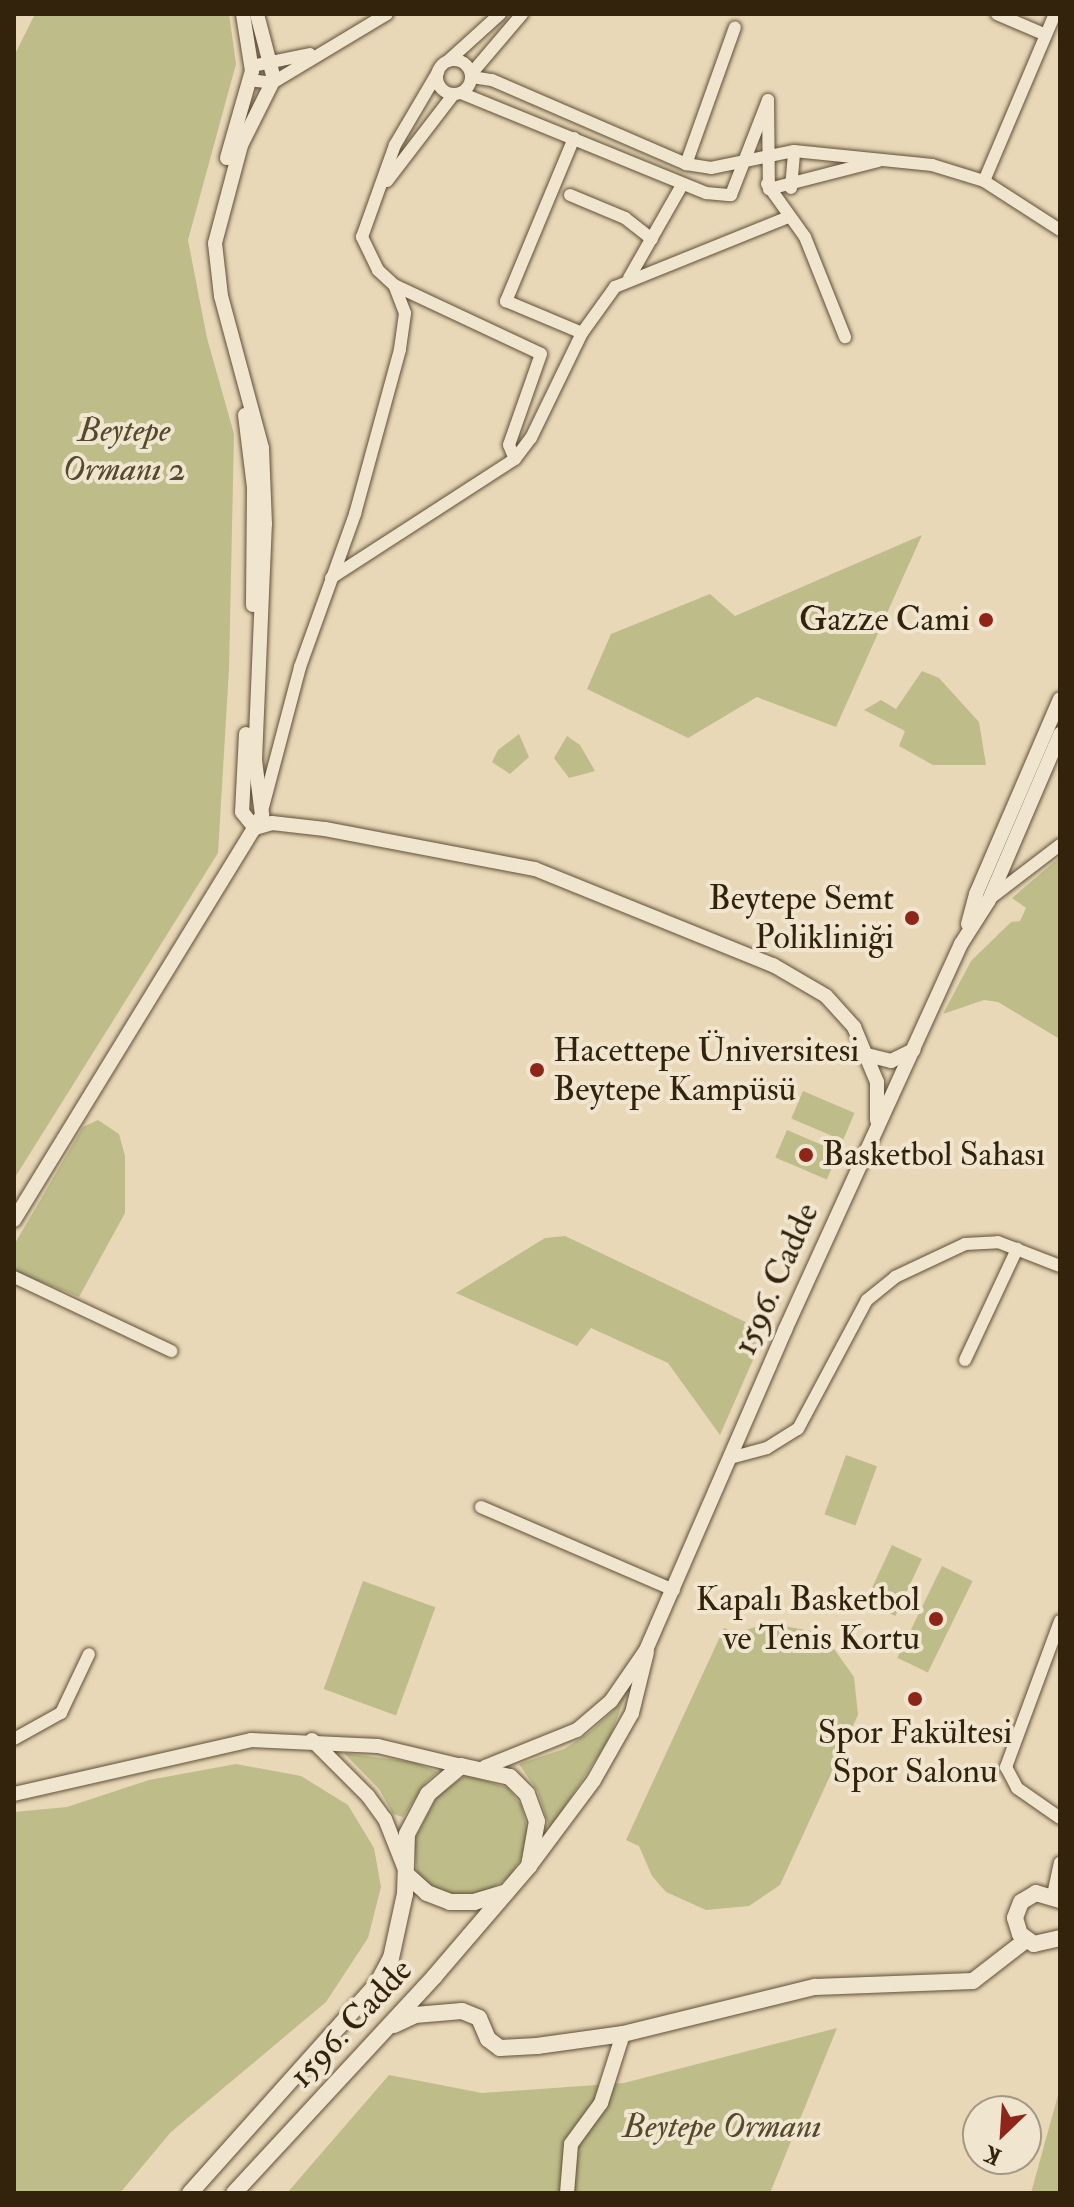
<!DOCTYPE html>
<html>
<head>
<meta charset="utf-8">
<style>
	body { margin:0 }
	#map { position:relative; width:1074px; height:2207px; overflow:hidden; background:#e8d8b7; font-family:"IM FELL Double Pica",serif }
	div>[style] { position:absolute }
	.green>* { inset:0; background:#bebc89; transform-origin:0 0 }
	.roads { filter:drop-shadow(0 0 2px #605038) drop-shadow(0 0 2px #605038) }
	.minor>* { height:12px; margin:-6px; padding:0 6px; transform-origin:6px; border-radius:6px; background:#f0e6d0 }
	.minor>.ring { margin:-6px; padding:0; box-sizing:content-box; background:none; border:12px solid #f0e6d0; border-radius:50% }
	.tertiary>* { height:14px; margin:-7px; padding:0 7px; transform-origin:7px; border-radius:7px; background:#f0e6d0 }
	.secondary>* { height:16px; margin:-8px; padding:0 8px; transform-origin:8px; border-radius:8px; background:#f0e6d0 }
	.dots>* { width:22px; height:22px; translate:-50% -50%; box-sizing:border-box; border:4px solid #f0e6d0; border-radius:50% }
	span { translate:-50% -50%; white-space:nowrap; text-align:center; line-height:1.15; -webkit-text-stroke:8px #f0e6d0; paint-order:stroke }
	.park-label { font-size:34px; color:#56492c; font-style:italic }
	.poi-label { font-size:34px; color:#33230d }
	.right { translate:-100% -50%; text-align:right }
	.left { translate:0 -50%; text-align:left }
	.street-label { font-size:34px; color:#33230d }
	.frame { position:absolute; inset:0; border:16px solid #33230d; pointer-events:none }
	.north { position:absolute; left:962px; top:2095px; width:80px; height:80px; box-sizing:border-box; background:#f0e6d0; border:2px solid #a49882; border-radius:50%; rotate:205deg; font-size:22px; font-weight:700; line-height:32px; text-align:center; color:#33230d }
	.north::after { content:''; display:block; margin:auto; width:28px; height:36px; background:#8f2418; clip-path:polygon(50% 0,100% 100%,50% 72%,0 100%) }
</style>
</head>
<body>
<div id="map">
	<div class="green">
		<div style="clip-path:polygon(35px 14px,229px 14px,236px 64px,188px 240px,207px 338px,234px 434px,229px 669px,218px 853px,14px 1179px,14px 56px)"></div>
		<div style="clip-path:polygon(922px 535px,836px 727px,757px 697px,688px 738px,587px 689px,611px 634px,710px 594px,735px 616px)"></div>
		<div style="clip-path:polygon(922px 671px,939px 678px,979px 722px,986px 765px,933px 765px,899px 746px,905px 731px,864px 710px,881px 700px,896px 709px)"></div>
		<div style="clip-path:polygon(519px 734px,529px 757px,510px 774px,492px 762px,498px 750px)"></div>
		<div style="clip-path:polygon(567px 736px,580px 745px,595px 771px,569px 778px,554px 758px)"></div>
		<div style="clip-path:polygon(1060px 857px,1058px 1038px,998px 1002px,984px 1000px,943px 1014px,971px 961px,1011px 922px,1020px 921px,1026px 908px,1012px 898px)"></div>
		<div style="left:803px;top:1091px;width:56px;height:30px;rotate:23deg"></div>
		<div style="clip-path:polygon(98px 1120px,119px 1134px,125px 1156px,125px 1213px,79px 1297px,14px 1271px,14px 1245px,83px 1127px)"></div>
		<div style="left:787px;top:1130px;width:56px;height:30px;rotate:23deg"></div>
		<div style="clip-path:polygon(565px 1236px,756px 1327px,763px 1337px,720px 1435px,668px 1363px,591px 1328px,577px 1346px,456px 1293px,545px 1238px)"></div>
		<div style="left:846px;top:1455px;width:33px;height:63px;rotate:20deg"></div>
		<div style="left:892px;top:1545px;width:33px;height:63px;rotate:25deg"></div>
		<div style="left:942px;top:1566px;width:34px;height:102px;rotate:26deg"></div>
		<div style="left:363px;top:1581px;width:77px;height:115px;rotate:20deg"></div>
		<div style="clip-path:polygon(768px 1623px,811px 1631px,829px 1642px,854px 1677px,858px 1715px,780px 1885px,749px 1906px,706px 1910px,666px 1892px,652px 1876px,639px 1846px,626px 1840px,724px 1628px,736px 1633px)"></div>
		<div style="clip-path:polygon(630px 1684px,609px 1739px,550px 1829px,538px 1792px,519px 1764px,564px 1749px,590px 1732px,613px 1711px)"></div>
		<div style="clip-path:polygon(344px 1753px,413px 1762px,438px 1772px,426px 1782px,403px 1817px,393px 1814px,379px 1789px)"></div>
		<div style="clip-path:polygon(236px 1764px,301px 1776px,348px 1805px,374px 1848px,381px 1887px,368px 1938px,326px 2002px,171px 2132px,120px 2193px,14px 2193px,14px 1812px,67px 1807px,149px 1780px)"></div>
		<div style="clip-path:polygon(467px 1775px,508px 1788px,521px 1805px,528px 1830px,524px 1854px,508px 1878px,485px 1892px,455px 1896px,425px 1884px,417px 1873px,414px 1840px,439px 1793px)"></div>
		<div style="clip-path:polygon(837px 2028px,770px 2193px,287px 2193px,389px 2075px,482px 2093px,624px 2083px)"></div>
		<div style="clip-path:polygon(1060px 2088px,1060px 2193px,1031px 2193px)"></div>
	</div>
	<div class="roads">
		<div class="minor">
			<div style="left:997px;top:14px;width:53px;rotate:23.2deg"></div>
			<div class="ring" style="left:437px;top:60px;width:22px;height:22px"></div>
			<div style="left:448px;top:61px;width:70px;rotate:-42.1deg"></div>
			<div style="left:252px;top:66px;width:59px;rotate:-11.7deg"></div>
			<div style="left:471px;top:74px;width:79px;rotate:-49.6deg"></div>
			<div style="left:472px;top:77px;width:20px;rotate:9deg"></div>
			<div style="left:492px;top:80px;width:211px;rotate:23.4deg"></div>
			<div style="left:686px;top:164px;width:25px;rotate:9deg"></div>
			<div style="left:711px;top:168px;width:85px;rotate:-11.6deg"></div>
			<div style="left:794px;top:151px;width:139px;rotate:5.8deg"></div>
			<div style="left:932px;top:165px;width:54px;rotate:17.1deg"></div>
			<div style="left:984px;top:181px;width:90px;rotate:32.8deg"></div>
			<div style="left:249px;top:80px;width:23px;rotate:7deg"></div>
			<div style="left:272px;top:83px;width:134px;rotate:-31deg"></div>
			<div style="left:461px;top:93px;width:265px;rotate:22.2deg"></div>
			<div style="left:706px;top:193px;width:25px;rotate:5deg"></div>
			<div style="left:731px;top:195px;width:102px;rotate:-68.7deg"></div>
			<div style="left:768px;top:100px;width:89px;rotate:89.4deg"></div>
			<div style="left:769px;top:189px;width:113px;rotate:-14.4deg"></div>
			<div style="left:574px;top:138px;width:177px;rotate:112.6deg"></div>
			<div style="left:506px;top:301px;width:82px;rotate:22.8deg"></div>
			<div style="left:686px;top:164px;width:145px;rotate:-70.3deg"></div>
			<div style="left:387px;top:181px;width:108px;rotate:-52.5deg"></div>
			<div style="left:984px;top:181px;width:181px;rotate:-67deg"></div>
			<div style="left:767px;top:184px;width:65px;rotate:54.4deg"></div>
			<div style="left:805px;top:237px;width:108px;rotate:68.2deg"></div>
			<div style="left:791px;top:188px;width:37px;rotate:-85deg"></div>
			<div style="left:570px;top:195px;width:60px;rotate:22.7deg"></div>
			<div style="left:625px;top:218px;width:34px;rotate:38deg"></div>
			<div style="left:629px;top:278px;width:107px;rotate:-60.3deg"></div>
			<div style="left:394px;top:285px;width:162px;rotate:25.1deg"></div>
			<div style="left:541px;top:354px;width:96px;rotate:109.4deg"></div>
			<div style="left:509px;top:445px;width:15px;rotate:67deg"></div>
			<div style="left:331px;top:578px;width:219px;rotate:-32.9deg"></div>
			<div style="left:515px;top:459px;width:26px;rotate:-53deg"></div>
			<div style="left:531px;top:438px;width:117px;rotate:-64.1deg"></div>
			<div style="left:582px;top:333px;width:57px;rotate:-54.3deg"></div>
			<div style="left:615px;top:287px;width:187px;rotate:-22deg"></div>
			<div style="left:262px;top:811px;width:149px;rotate:-75.2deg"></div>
			<div style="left:300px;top:667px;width:163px;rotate:-70.2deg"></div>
			<div style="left:355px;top:514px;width:171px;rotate:-74.7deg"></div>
			<div style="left:400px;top:349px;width:36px;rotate:-82deg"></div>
			<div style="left:405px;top:313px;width:30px;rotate:-111deg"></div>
			<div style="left:394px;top:285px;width:22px;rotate:-137deg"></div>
			<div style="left:378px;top:270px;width:37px;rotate:-116deg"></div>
			<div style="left:362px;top:237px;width:98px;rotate:-70.3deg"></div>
			<div style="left:395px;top:145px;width:85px;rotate:-59.5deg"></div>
			<div style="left:988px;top:900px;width:91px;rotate:-37.4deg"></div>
			<div style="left:14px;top:1277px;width:174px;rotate:25.2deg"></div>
			<div style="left:965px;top:1360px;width:123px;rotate:-64.9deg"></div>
			<div style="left:730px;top:1458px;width:38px;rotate:-15deg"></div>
			<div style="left:767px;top:1448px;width:36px;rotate:-32deg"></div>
			<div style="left:798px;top:1429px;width:146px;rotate:-61.9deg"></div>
			<div style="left:867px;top:1300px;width:36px;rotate:-39deg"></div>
			<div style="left:895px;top:1277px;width:77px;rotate:-25.2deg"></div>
			<div style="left:965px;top:1244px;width:33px;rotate:-3deg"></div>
			<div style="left:998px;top:1242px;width:66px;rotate:21.2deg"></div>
			<div style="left:481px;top:1507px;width:210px;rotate:23.3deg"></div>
			<div style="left:1060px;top:1621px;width:156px;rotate:110.3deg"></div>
			<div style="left:1006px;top:1767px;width:24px;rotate:62deg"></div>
			<div style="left:1017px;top:1788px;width:52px;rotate:34.9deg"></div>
			<div style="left:14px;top:1739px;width:54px;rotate:-29deg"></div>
			<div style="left:61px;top:1713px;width:65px;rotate:-64.6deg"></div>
			<div style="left:1053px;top:1895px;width:33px;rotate:-78deg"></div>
		</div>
		<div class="tertiary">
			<div style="left:227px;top:158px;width:91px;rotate:-74deg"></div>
			<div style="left:252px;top:71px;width:58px;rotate:-99deg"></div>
			<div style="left:245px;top:415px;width:73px;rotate:82.9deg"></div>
			<div style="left:254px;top:487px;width:118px;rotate:90.5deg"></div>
			<div style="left:246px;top:734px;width:78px;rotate:92.9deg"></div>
			<div style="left:242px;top:812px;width:21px;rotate:51deg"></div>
			<div style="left:255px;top:828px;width:18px;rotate:-16deg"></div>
			<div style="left:272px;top:823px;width:53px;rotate:6.5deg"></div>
			<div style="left:325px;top:829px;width:214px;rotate:10.8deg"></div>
			<div style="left:535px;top:869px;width:257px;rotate:22deg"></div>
			<div style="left:773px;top:965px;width:61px;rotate:30.3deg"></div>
			<div style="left:826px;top:996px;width:42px;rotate:47.9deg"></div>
			<div style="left:854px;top:1027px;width:60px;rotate:67.3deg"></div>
			<div style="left:877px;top:1082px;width:38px;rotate:90deg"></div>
			<div style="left:968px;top:924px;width:31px;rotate:-75deg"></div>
			<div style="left:976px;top:894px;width:212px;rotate:-66.7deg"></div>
			<div style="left:867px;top:1055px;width:25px;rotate:14deg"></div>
			<div style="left:891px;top:1061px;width:25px;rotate:-26deg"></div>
			<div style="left:14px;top:1220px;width:475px;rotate:-58.5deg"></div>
			<div style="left:262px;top:815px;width:55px;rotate:-97.3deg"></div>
			<div style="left:255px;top:760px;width:236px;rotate:-87.6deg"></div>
			<div style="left:265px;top:524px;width:76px;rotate:-92.3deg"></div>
			<div style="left:262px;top:448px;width:157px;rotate:-105.1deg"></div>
			<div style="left:221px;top:296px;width:53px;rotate:-96.5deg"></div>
			<div style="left:215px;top:243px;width:101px;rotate:-75.1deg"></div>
			<div style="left:241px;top:145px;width:74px;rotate:-63.4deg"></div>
			<div style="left:274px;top:79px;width:67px;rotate:-104.7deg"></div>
			<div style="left:312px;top:1740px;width:79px;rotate:45deg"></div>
			<div style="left:368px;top:1796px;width:29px;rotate:54deg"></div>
			<div style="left:385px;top:1819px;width:52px;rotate:68.4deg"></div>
			<div style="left:485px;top:1767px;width:99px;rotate:-21.9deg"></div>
			<div style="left:577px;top:1730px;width:45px;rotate:-40.5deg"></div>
			<div style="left:611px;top:1701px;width:62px;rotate:-55.5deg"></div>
			<div style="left:646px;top:1650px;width:349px;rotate:-66.5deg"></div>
			<div style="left:785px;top:1330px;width:424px;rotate:-65.5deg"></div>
			<div style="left:961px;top:944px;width:52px;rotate:-57.5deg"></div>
			<div style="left:989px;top:900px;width:181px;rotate:-66.8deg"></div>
			<div style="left:14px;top:1794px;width:243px;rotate:-12.8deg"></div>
			<div style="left:251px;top:1740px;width:127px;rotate:2.7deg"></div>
			<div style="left:378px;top:1746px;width:85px;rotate:13.5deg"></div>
			<div style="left:530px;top:1866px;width:107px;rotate:-53.3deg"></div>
			<div style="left:594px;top:1780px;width:77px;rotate:-60.4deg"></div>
			<div style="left:632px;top:1713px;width:63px;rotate:-76.2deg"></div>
			<div style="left:567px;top:2193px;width:49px;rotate:-85.3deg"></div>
			<div style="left:571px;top:2144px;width:51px;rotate:-53.8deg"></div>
			<div style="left:601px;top:2103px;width:72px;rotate:-72.3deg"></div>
		</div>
		<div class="secondary">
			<div style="left:406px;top:1874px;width:28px;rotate:42deg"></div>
			<div style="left:427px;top:1893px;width:25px;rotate:21deg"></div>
			<div style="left:450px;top:1902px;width:24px"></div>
			<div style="left:474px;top:1902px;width:34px;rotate:-17deg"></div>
			<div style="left:1060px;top:1900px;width:25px;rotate:-164deg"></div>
			<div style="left:1036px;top:1893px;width:17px;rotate:149deg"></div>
			<div style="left:1021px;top:1902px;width:17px;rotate:111deg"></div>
			<div style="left:1015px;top:1918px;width:17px;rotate:73deg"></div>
			<div style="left:1020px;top:1934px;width:17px;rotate:36deg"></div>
			<div style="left:1034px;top:1944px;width:27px;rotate:-13deg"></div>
			<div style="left:394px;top:2025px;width:23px;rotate:-25deg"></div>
			<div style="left:415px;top:2015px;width:47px;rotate:-4.9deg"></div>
			<div style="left:462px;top:2011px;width:18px;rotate:22deg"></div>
			<div style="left:479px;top:2018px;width:23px;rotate:67deg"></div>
			<div style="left:488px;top:2039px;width:15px;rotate:37deg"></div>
			<div style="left:500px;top:2048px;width:37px;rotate:-3deg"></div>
			<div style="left:537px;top:2046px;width:87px;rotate:-7.9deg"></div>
			<div style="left:623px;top:2034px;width:198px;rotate:-13.8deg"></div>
			<div style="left:815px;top:1987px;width:158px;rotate:-2.2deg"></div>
			<div style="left:973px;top:1981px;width:67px;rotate:-37.7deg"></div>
			<div style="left:190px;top:2193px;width:280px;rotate:-48.2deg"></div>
			<div style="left:377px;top:1984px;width:30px;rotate:-62deg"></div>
			<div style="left:391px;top:1958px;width:66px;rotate:-77.7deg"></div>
			<div style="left:405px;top:1894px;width:60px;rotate:-88.1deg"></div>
			<div style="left:407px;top:1834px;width:45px;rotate:-62.3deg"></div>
			<div style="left:428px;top:1794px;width:43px;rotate:-40.3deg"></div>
			<div style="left:461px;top:1766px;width:50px;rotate:12.7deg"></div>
			<div style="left:510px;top:1777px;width:24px;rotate:45deg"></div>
			<div style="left:527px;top:1794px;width:29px;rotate:70deg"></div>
			<div style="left:537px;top:1821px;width:46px;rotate:100.1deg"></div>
			<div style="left:529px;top:1866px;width:146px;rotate:130.6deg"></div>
			<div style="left:434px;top:1977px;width:294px;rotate:132.8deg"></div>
		</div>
	</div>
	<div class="dots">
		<div style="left:986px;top:620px;background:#8f2418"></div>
		<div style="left:912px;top:918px;background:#8f2418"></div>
		<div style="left:537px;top:1070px;background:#8f2418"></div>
		<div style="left:806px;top:1155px;background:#8f2418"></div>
		<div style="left:936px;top:1619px;background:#8f2418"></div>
		<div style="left:915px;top:1699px;background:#8f2418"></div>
	</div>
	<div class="park-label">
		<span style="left:124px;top:450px">Beytepe<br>Ormanı 2</span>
		<span style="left:722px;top:2127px">Beytepe Ormanı</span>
	</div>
	<div class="poi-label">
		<span class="right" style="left:970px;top:620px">Gazze Cami</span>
		<span class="right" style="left:894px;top:918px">Beytepe Semt<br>Polikliniği</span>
		<span class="left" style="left:553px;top:1070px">Hacettepe Üniversitesi<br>Beytepe Kampüsü</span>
		<span class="left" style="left:822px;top:1155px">Basketbol Sahası</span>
		<span class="right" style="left:920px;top:1619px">Kapalı Basketbol<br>ve Tenis Kortu</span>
		<span style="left:915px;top:1752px">Spor Fakültesi<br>Spor Salonu</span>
	</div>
	<div class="street-label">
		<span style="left:776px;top:1279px;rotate:-66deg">1596. Cadde</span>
		<span style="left:351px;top:2023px;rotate:-47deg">1596. Cadde</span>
	</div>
	<div class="frame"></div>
	<div class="north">K</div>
</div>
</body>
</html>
